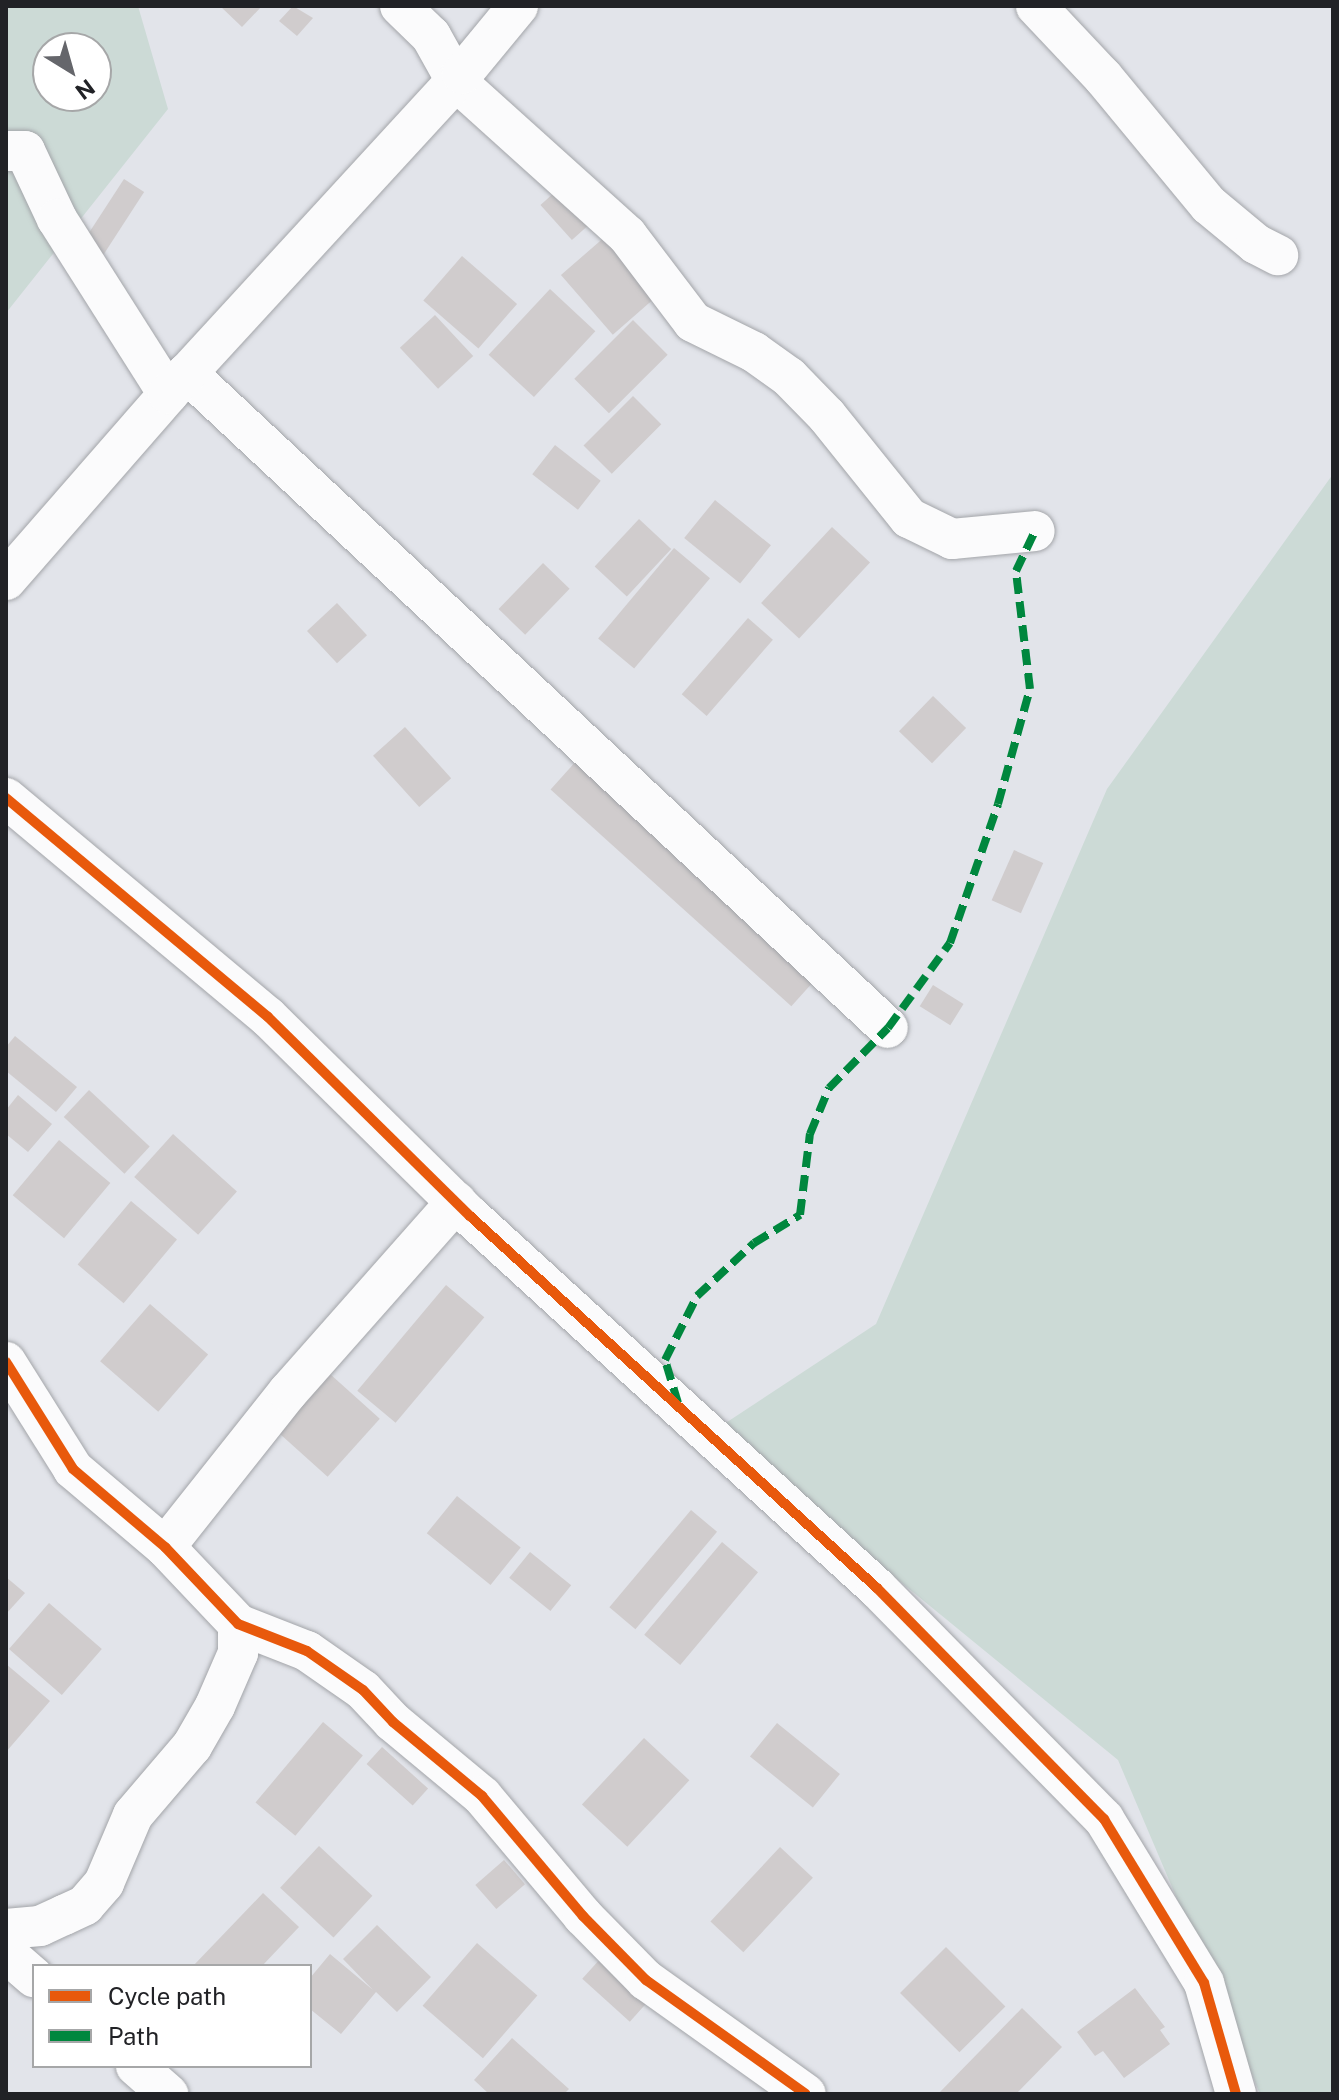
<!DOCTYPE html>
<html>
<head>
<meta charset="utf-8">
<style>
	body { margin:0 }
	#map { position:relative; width:1339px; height:2100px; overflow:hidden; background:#e2e4ea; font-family:"Public Sans",sans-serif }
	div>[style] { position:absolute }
	.green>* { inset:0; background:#ccdad6 }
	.building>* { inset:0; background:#d0cccd; transform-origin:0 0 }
	.roads { filter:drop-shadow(0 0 2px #a3a5a9) drop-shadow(0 0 2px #a3a5a9) }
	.minor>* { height:40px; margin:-20px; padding:0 20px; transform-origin:20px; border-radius:20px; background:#fbfbfc }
	.quiet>* { height:8px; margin-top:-4px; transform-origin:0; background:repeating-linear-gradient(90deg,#00873e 0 16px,transparent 0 24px) }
	.cycleway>* { height:10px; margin:-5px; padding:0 5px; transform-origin:5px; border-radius:5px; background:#e8590c }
	span { translate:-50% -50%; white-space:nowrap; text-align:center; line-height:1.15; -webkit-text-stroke:6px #fff; paint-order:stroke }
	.frame { position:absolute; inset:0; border:8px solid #212226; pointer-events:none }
	.legend { position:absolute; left:32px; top:1964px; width:280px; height:104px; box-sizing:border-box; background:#fff; border:2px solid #a6a7a8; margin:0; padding:10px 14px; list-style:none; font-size:24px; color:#212226 }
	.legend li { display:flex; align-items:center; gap:16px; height:40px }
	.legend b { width:40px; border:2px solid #a6a7a8 }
	.north { position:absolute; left:32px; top:32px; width:80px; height:80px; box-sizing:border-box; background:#fff; border:2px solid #a6a7a8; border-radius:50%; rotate:143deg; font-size:22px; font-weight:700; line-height:32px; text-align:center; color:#212226 }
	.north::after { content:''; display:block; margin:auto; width:28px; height:36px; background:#65666b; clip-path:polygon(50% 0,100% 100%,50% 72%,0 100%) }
</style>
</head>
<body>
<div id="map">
	<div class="green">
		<div style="clip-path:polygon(evenodd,6px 6px,138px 6px,168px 109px,6px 313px,6px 6px,48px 48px,96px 48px,96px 96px,48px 96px,48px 48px)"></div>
		<div style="clip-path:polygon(1333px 474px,1333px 2094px,1260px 2094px,1118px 1760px,715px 1430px,876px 1324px,1107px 789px)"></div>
	</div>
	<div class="building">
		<div style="clip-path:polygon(220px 6px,262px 6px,242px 27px)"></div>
		<div style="clip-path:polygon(293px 6px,313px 18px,297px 36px,279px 21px)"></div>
		<div style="left:124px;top:179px;width:24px;height:80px;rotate:33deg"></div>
		<div style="left:565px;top:183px;width:47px;height:33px;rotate:48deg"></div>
		<div style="left:607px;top:235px;width:79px;height:61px;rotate:49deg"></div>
		<div style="left:462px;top:256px;width:73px;height:59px;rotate:41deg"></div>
		<div style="left:550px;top:289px;width:62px;height:90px;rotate:43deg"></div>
		<div style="left:435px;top:315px;width:56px;height:48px;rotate:47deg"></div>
		<div style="left:633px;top:320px;width:49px;height:83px;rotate:45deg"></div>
		<div style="left:633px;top:396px;width:40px;height:70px;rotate:45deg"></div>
		<div style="left:555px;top:445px;width:58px;height:37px;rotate:38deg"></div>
		<div style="left:715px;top:500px;width:72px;height:49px;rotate:39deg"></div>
		<div style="left:639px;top:519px;width:44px;height:65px;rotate:43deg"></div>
		<div style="left:832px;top:527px;width:52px;height:104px;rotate:43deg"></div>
		<div style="left:674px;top:548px;width:47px;height:118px;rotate:40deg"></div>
		<div style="left:543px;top:563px;width:37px;height:64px;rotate:44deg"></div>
		<div style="left:337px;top:603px;width:44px;height:41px;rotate:47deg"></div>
		<div style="left:748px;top:618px;width:33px;height:101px;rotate:41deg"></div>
		<div style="left:933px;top:696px;width:46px;height:49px;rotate:44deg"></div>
		<div style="left:405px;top:727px;width:69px;height:43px;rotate:48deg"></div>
		<div style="left:578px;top:759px;width:324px;height:41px;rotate:42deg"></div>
		<div style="left:1014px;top:850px;width:32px;height:55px;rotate:24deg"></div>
		<div style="left:933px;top:985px;width:36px;height:25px;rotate:32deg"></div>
		<div style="clip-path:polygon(15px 1036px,77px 1087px,56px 1112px,6px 1071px,6px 1047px)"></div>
		<div style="left:89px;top:1090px;width:83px;height:37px;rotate:43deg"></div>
		<div style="clip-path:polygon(18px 1095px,52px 1124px,28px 1152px,6px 1134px,6px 1110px)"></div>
		<div style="left:173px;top:1134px;width:86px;height:58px;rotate:42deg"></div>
		<div style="left:59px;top:1140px;width:67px;height:72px;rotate:40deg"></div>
		<div style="left:131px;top:1201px;width:60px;height:83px;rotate:40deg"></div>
		<div style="left:446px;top:1285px;width:50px;height:138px;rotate:40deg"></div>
		<div style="left:150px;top:1304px;width:77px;height:76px;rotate:41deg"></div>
		<div style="left:330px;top:1374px;width:67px;height:78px;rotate:42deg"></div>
		<div style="left:457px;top:1496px;width:82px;height:48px;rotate:39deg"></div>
		<div style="left:691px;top:1510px;width:34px;height:127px;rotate:40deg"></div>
		<div style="left:722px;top:1542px;width:47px;height:121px;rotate:40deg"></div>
		<div style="left:530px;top:1552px;width:53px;height:33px;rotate:39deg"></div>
		<div style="clip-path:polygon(6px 1577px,25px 1593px,6px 1614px)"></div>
		<div style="left:49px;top:1603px;width:70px;height:61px;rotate:41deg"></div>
		<div style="clip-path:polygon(6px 1664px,50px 1701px,6px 1752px)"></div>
		<div style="left:323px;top:1722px;width:52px;height:105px;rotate:40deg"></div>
		<div style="left:777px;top:1723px;width:81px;height:43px;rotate:39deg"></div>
		<div style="left:644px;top:1738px;width:62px;height:91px;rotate:43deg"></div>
		<div style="left:382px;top:1747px;width:62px;height:23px;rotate:42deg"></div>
		<div style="left:319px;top:1846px;width:73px;height:57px;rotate:43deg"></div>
		<div style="left:780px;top:1847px;width:45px;height:102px;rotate:43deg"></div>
		<div style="left:504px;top:1860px;width:32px;height:38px;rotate:49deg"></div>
		<div style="clip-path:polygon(263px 1893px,299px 1927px,262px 1966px,193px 1966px)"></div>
		<div style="clip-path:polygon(377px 1925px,431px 1977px,397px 2012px,376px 1992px,341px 2034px,310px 2009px,310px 1978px,330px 1954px,373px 1990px,343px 1959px)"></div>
		<div style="left:477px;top:1943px;width:80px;height:83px;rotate:41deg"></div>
		<div style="left:946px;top:1947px;width:84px;height:65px;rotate:45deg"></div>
		<div style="left:601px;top:1958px;width:64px;height:28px;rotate:42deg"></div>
		<div style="clip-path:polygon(1135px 1988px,1165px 2027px,1160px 2030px,1170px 2044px,1124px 2078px,1103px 2051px,1095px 2056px,1077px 2032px)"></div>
		<div style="clip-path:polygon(1022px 2008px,1062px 2047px,1016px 2094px,938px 2094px)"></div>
		<div style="clip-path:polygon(512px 2038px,569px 2089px,564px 2094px,489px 2094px,474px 2080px)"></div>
	</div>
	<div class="roads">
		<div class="minor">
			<div style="left:400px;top:6px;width:43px;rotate:44.1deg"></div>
			<div style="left:431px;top:36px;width:51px;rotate:60.9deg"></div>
			<div style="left:456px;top:81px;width:230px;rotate:42deg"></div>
			<div style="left:627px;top:235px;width:109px;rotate:52.8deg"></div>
			<div style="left:693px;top:322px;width:68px;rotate:26.2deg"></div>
			<div style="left:754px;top:352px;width:43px;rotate:35.5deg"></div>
			<div style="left:789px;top:377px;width:54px;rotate:45.7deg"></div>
			<div style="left:827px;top:416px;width:131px;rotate:51.2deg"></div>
			<div style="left:909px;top:518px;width:48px;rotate:26deg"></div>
			<div style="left:952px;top:539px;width:83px;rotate:-5.5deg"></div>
			<div style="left:1036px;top:6px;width:98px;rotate:46.7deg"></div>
			<div style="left:1103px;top:77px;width:166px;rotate:50.4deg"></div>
			<div style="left:1209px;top:205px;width:61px;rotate:39.7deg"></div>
			<div style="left:1256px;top:244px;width:25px;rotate:27deg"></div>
			<div style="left:6px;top:151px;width:19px"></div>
			<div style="left:25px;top:151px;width:75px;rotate:64.8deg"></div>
			<div style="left:57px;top:219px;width:207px;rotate:57.6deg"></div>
			<div style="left:187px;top:373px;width:959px;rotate:43.06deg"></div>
			<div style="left:6px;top:580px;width:247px;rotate:-48.9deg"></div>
			<div style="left:168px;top:394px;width:435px;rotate:-47.4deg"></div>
			<div style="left:462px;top:74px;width:88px;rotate:-50.5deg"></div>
			<div style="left:6px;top:798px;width:341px;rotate:39.9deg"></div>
			<div style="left:268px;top:1017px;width:284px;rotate:44.6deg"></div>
			<div style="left:470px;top:1216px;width:551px;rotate:42.43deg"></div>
			<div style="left:877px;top:1588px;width:324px;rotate:45.5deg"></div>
			<div style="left:1104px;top:1819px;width:192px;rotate:58.6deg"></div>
			<div style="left:1204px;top:1983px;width:116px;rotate:73.9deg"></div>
			<div style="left:6px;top:1362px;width:126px;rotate:57.9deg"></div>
			<div style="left:73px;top:1469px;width:121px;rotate:40.3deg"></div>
			<div style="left:165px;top:1547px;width:106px;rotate:46.5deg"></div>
			<div style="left:238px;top:1624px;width:74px;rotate:21.4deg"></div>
			<div style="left:307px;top:1651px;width:68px;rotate:34.9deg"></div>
			<div style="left:363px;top:1690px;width:44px;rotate:46.8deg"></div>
			<div style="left:393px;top:1722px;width:116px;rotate:39.7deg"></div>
			<div style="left:482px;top:1796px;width:157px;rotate:49.9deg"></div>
			<div style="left:583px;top:1916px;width:90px;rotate:45.5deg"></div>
			<div style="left:646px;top:1980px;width:196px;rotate:35.5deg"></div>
			<div style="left:165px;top:1547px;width:198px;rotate:-51.6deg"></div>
			<div style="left:288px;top:1392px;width:254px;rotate:-48.5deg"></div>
			<div style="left:6px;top:1929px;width:34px;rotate:-5deg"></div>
			<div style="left:40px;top:1926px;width:26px;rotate:-25deg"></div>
			<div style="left:64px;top:1915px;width:23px;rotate:-25deg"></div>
			<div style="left:85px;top:1905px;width:29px;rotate:-49deg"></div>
			<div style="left:104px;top:1883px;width:74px;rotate:-66.9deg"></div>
			<div style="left:133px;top:1815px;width:91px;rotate:-49.5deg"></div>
			<div style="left:192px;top:1746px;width:46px;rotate:-60.1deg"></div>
			<div style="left:215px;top:1706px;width:58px;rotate:-66.5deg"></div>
			<div style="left:238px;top:1653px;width:29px;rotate:-90deg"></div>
			<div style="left:6px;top:1953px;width:37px;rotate:41deg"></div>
			<div style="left:136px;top:2066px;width:43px;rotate:41.2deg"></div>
		</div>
	</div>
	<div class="quiet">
		<div style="left:678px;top:1403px;width:45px;rotate:-106.8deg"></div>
		<div style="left:665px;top:1360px;width:72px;rotate:-63.4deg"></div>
		<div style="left:697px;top:1296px;width:78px;rotate:-42.9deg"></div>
		<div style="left:754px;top:1243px;width:54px;rotate:-31.3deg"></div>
		<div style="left:800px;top:1215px;width:82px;rotate:-83deg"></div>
		<div style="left:810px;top:1134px;width:50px;rotate:-67.6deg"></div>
		<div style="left:829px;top:1088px;width:84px;rotate:-45.5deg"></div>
		<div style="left:888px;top:1028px;width:105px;rotate:-53.9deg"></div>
		<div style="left:950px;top:943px;width:147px;rotate:-70.9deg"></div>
		<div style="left:998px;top:804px;width:119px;rotate:-74.5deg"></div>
		<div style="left:1030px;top:689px;width:119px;rotate:-96.8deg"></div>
		<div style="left:1016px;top:571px;width:44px;rotate:-64.6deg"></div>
	</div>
	<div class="cycleway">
		<div style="left:6px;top:798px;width:341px;rotate:39.9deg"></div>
		<div style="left:268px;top:1017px;width:284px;rotate:44.6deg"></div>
		<div style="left:470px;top:1216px;width:551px;rotate:42.43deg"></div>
		<div style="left:877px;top:1588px;width:324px;rotate:45.5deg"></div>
		<div style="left:1104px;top:1819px;width:192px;rotate:58.6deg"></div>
		<div style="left:1204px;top:1983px;width:116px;rotate:73.9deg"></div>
		<div style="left:6px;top:1362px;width:126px;rotate:57.9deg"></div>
		<div style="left:73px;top:1469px;width:121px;rotate:40.3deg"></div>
		<div style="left:165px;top:1547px;width:106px;rotate:46.5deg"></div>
		<div style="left:238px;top:1624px;width:74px;rotate:21.4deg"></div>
		<div style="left:307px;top:1651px;width:68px;rotate:34.9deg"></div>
		<div style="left:363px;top:1690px;width:44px;rotate:46.8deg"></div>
		<div style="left:393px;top:1722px;width:116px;rotate:39.7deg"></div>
		<div style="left:482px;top:1796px;width:157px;rotate:49.9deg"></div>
		<div style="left:583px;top:1916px;width:90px;rotate:45.5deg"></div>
		<div style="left:646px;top:1980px;width:196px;rotate:35.5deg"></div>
	</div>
	<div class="frame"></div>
	<ul class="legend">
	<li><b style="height:10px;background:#e8590c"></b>Cycle path</li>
	<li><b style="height:10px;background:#00873e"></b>Path</li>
	</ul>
	<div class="north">N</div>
</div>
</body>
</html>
